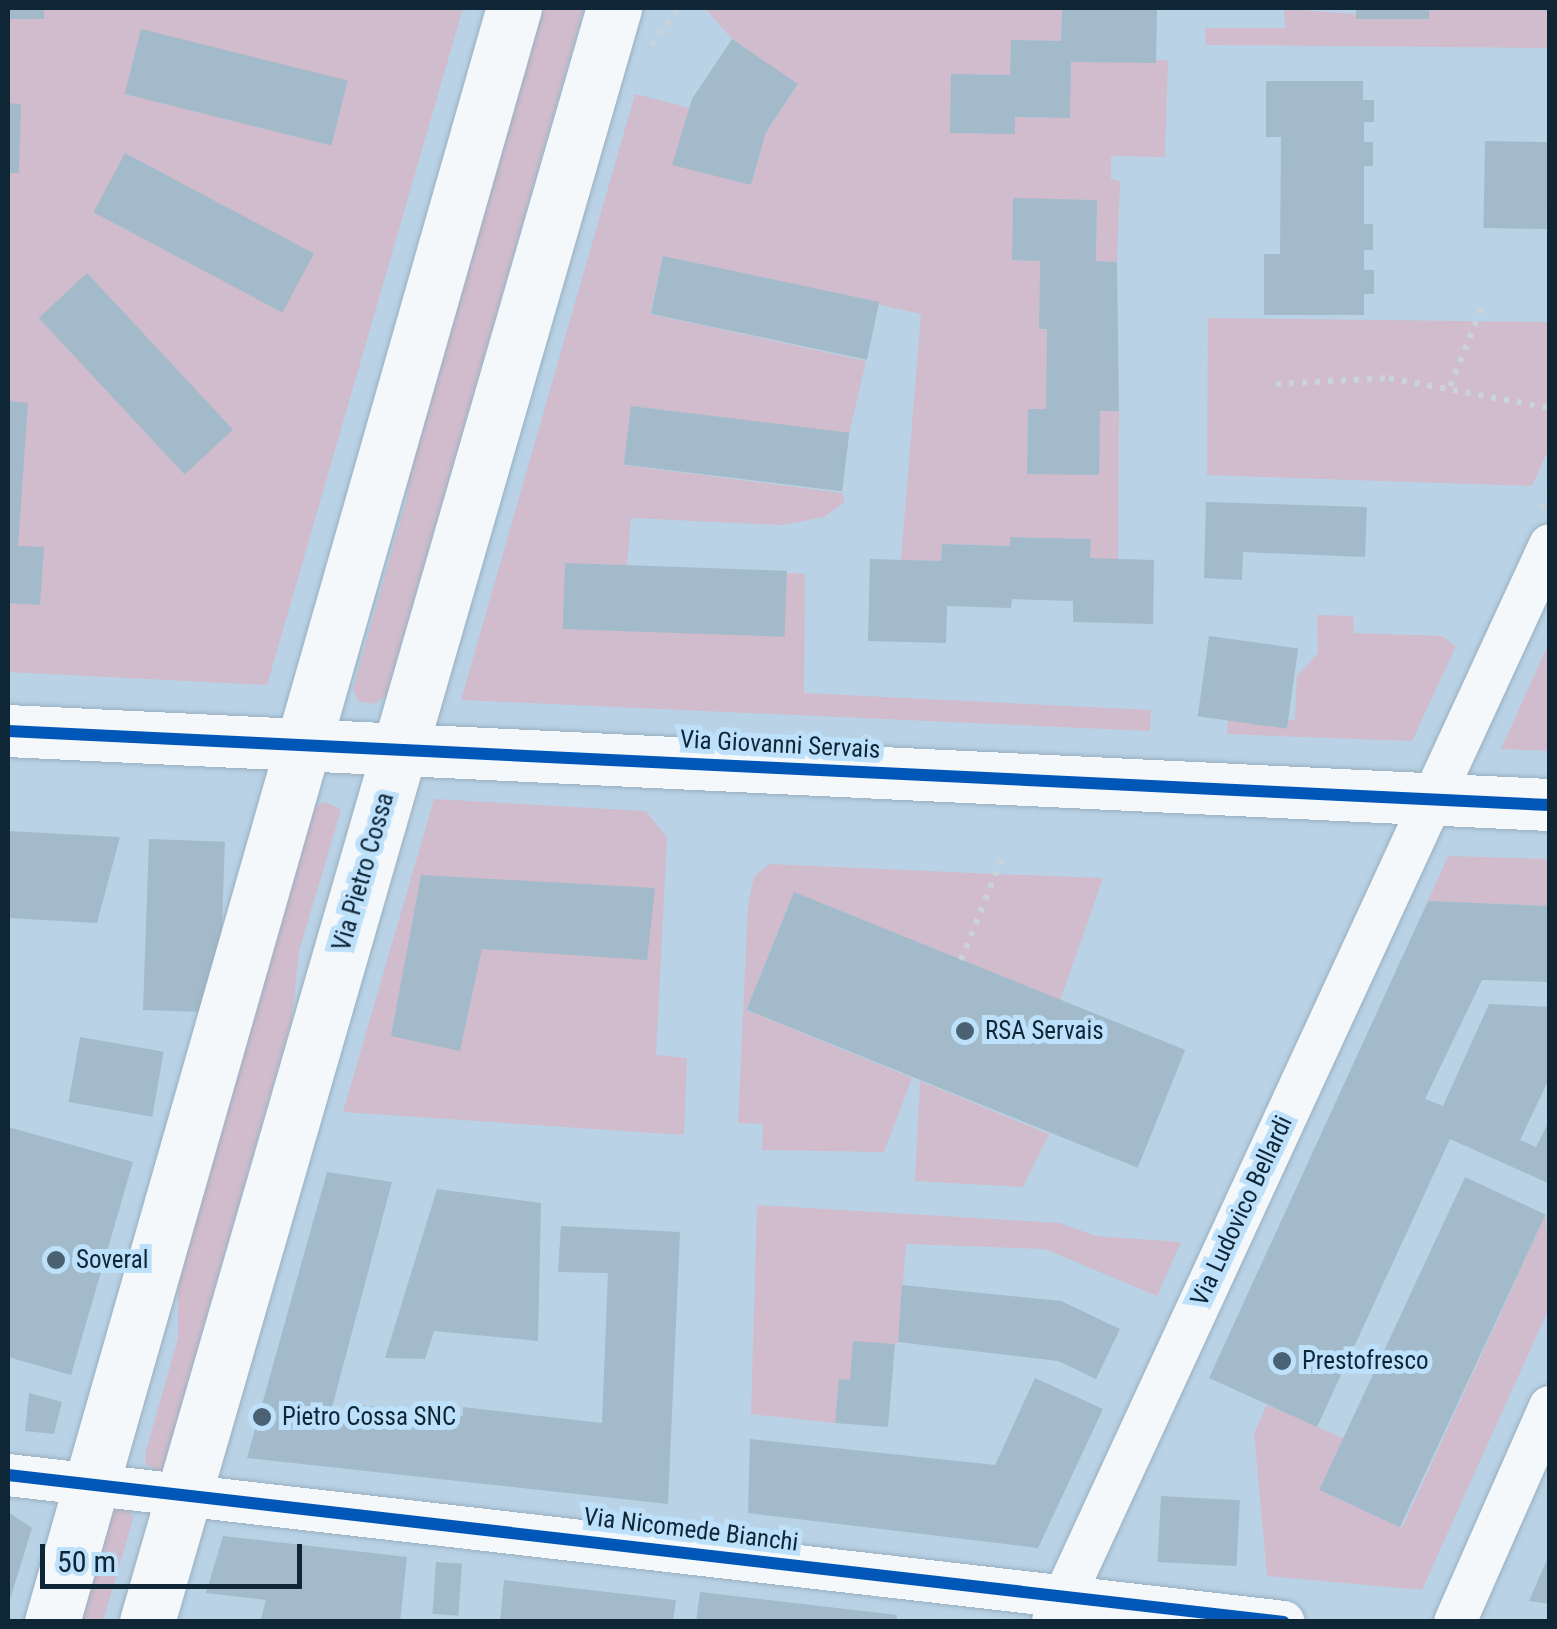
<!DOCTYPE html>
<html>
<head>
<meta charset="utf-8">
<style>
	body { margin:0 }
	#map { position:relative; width:1557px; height:1629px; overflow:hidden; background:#b9d2e5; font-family:"Roboto Condensed",sans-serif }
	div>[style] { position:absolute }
	.green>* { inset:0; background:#d0bccc }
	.building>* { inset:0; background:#a3baca; transform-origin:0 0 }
	.path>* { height:6px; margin-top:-3px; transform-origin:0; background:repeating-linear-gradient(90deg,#cad3d9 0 5px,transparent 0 13px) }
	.roads { filter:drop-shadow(0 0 2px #99afc0) drop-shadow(0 0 2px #99afc0) }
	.minor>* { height:42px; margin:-21px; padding:0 21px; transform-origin:21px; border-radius:21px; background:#f4f8fb }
	.tertiary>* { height:52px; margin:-26px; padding:0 26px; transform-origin:26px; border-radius:26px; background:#f4f8fb }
	.secondary>* { height:55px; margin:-27.5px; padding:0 27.5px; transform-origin:27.5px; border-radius:27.5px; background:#f4f8fb }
	.cycleway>* { height:12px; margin:-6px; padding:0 6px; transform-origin:6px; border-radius:6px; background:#0057b8 }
	.dots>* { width:28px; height:28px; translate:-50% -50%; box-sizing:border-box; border:5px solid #bde0fb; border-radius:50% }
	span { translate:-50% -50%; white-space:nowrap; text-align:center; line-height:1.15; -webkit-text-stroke:10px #bde0fb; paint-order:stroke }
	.street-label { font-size:25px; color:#0e2636 }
	.poi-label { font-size:25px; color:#0e2636 }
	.left { translate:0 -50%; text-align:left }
	.frame { position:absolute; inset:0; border:10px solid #0e2636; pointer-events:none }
	.scale { position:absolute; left:40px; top:1544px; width:262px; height:45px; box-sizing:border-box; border:5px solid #0e2636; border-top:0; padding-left:12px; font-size:30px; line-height:35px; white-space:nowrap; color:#0e2636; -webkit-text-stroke:8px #bde0fb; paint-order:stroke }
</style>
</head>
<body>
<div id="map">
	<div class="green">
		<div style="clip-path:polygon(8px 8px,463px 8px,267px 685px,8px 672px)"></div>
		<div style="clip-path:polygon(540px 8px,584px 8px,386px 696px,374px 704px,358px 701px,353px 689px,407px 498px,411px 461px)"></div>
		<div style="clip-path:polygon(705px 8px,1062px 8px,1061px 41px,1011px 40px,1010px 75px,951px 74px,950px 133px,1015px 117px,1069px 118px,1071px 62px,1168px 60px,1165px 157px,1111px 156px,1111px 179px,1120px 181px,1117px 262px,1096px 261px,1097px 200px,1013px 199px,1012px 260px,1040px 261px,1039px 328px,1047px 329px,1046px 409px,1028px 410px,1027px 473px,1098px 475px,1100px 411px,1119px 411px,1118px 560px,1090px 558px,1090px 539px,1011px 537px,1010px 546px,942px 544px,941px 561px,901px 560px,921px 314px,663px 256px,650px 314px,866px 361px,849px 434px,632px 406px,624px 465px,842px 493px,845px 502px,824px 517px,783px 525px,631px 518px,627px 565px,805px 574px,804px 693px,1151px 710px,1150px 731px,461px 700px,635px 94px,690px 108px,673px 165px,751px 185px,766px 132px,798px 85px,732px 39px)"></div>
		<div style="clip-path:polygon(1429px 8px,1549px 8px,1549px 48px,1206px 45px,1205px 28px,1285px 28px,1284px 9px,1428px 19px)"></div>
		<div style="clip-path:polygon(1208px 318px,1549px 322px,1549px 448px,1532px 486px,1207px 475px)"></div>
		<div style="clip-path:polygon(1317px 615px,1353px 616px,1354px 633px,1442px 636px,1456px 646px,1412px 741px,1227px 734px,1228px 718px,1295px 720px,1297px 676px,1318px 653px)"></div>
		<div style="clip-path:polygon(1549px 643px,1549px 751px,1501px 749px)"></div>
		<div style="clip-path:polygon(434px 799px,646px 811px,667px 838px,656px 1055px,687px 1058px,684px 1135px,343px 1112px)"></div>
		<div style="clip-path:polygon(326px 802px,341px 810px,299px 951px,292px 1018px,162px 1471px,156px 1471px,145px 1463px,146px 1451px,178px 1338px,178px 1276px,313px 807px)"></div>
		<div style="clip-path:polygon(1448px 856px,1549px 859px,1549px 906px,1428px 901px)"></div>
		<div style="clip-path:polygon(769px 864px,996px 874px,1103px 878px,1060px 1001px,794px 892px,746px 1010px,912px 1078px,884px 1152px,762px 1150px,763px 1124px,738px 1123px,748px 905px,754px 877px)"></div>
		<div style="clip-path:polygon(920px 1081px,1049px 1134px,1023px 1187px,915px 1181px)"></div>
		<div style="clip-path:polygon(757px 1205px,1059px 1223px,1096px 1236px,1181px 1242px,1157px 1296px,1045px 1249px,906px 1244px,898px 1342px,850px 1380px,839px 1379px,835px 1423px,751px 1414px)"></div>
		<div style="clip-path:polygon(1546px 1214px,1549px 1308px,1422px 1590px,1267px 1576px,1254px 1433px,1267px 1405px,1345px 1439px,1321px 1491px,1402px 1528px)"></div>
		<div style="clip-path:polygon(112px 1504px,129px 1508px,133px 1519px,103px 1621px,79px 1622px)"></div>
	</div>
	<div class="building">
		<div style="left:8px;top:8px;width:36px;height:11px"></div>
		<div style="clip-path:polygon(1062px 8px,1157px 8px,1156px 63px,1071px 62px,1070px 118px,1015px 117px,1015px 134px,950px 133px,951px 74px,1010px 75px,1011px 40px,1061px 41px)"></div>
		<div style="left:1356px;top:8px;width:73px;height:11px"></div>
		<div style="left:141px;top:29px;width:213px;height:67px;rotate:14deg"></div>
		<div style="clip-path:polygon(732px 39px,798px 84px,766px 132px,751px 185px,672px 165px,692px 99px)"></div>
		<div style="clip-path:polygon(1266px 81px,1363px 81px,1363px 100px,1374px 100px,1374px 122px,1364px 122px,1364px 142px,1373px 142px,1373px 166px,1364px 166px,1364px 224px,1373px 224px,1373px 250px,1364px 250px,1364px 270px,1374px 270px,1374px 294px,1364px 294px,1364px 315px,1264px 315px,1264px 254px,1280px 254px,1281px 137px,1266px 137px)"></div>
		<div style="clip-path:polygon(8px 103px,21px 104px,19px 173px,8px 173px)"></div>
		<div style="left:1485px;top:141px;width:63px;height:87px;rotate:1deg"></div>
		<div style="left:125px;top:153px;width:214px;height:67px;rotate:28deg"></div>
		<div style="clip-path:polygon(1013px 198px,1097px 200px,1096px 261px,1117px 262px,1119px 411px,1100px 411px,1099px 475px,1027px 474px,1028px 409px,1046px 409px,1047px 329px,1039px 329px,1040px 261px,1012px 260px)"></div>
		<div style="left:663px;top:256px;width:221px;height:59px;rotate:12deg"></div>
		<div style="left:87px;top:273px;width:214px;height:66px;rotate:47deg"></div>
		<div style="clip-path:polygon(8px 401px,28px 403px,18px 546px,44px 547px,40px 605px,8px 603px)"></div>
		<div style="left:631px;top:406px;width:220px;height:59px;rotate:7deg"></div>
		<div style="clip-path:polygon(1206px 502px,1367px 507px,1365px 557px,1243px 552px,1242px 580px,1204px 578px)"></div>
		<div style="clip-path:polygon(1010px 537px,1091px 539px,1090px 558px,1154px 560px,1153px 624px,1073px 622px,1073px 601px,1012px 599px,1011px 608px,947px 606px,946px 643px,868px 641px,870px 559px,941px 561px,942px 544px,1010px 546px)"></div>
		<div style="left:565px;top:563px;width:222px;height:66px;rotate:2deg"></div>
		<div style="left:1209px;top:636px;width:90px;height:81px;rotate:8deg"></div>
		<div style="clip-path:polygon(8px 831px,120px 837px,97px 923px,8px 918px)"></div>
		<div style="left:149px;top:839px;width:76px;height:171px;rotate:2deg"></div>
		<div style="clip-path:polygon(421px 875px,655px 888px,647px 960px,482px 949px,460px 1051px,391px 1036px)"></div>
		<div style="left:794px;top:892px;width:422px;height:127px;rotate:22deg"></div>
		<div style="clip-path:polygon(1428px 901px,1550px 906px,1550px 982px,1482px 980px,1425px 1099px,1443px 1106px,1489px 1004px,1550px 1007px,1550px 1077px,1520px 1140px,1536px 1147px,1550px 1119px,1550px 1184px,1450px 1139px,1317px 1427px,1209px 1378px)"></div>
		<div style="left:80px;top:1037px;width:85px;height:66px;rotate:10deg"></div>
		<div style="clip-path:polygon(8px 1127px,133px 1162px,71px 1375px,8px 1357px)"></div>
		<div style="clip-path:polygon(327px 1172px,392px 1182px,330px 1415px,358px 1418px,360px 1405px,463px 1416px,463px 1407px,602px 1423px,608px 1273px,558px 1272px,561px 1226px,680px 1232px,668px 1504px,247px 1458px)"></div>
		<div style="left:1465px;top:1177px;width:89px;height:345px;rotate:25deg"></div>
		<div style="clip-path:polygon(437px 1189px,541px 1203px,538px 1341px,434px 1331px,425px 1359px,385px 1358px)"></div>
		<div style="clip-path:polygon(902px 1285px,1061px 1301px,1120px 1329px,1096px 1379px,1058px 1361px,898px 1342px)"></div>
		<div style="clip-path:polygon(853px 1341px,895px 1344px,888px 1427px,835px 1423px,839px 1379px,850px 1380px)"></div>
		<div style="clip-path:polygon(1035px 1378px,1103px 1409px,1038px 1548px,748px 1513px,750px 1439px,995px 1465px)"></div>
		<div style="clip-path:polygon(29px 1393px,62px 1402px,54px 1434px,25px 1431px)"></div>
		<div style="left:1161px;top:1496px;width:79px;height:66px;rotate:3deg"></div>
		<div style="clip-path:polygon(8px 1512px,32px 1528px,8px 1606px)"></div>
		<div style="clip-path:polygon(223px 1536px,407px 1557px,400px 1622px,260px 1622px,266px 1600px,206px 1593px)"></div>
		<div style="clip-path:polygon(1550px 1554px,1550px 1604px,1529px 1601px,1545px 1564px)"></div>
		<div style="left:436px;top:1562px;width:26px;height:52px;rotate:4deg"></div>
		<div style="clip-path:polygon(504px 1580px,676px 1600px,673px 1622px,500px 1622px)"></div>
		<div style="clip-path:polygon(700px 1592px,897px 1615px,896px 1622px,696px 1622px)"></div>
	</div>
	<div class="path">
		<div style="left:652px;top:45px;width:46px;rotate:-53.9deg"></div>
		<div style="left:1276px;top:384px;width:113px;rotate:-3deg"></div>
		<div style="left:1389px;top:378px;width:164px;rotate:10.6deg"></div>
		<div style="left:1450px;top:386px;width:85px;rotate:-67.9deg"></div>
		<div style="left:1541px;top:509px;width:20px;rotate:-63deg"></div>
		<div style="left:961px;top:960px;width:110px;rotate:-68.1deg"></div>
	</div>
	<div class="roads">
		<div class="minor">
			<div style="left:8px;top:1475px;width:1284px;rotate:6.57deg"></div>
			<div style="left:1053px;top:1621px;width:1185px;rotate:-65.21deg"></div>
			<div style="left:1455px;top:1622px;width:235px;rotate:-66.2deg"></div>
		</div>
		<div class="tertiary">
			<div style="left:8px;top:731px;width:1544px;rotate:2.75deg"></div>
		</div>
		<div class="secondary">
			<div style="left:52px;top:1622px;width:1679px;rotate:-74.03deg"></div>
			<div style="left:147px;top:1622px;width:1680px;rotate:-73.86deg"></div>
		</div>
	</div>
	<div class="cycleway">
		<div style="left:8px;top:731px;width:1544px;rotate:2.75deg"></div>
		<div style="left:8px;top:1475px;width:1284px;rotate:6.57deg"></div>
	</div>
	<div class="dots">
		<div style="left:965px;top:1031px;background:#4a6273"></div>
		<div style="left:56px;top:1260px;background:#4a6273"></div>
		<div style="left:1282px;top:1361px;background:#4a6273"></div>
		<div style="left:262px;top:1417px;background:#4a6273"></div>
	</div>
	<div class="street-label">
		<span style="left:780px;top:745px;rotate:3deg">Via Giovanni Servais</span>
		<span style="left:364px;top:872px;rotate:-74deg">Via Pietro Cossa</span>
		<span style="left:1242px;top:1211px;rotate:-65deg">Via Ludovico Bellardi</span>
		<span style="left:691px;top:1530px;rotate:7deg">Via Nicomede Bianchi</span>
	</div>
	<div class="poi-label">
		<span class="left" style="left:985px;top:1031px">RSA Servais</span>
		<span class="left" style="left:76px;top:1260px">Soveral</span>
		<span class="left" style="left:1302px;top:1361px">Prestofresco</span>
		<span class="left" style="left:282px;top:1417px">Pietro Cossa SNC</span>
	</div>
	<div class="frame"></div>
	<div class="scale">50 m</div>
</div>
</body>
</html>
